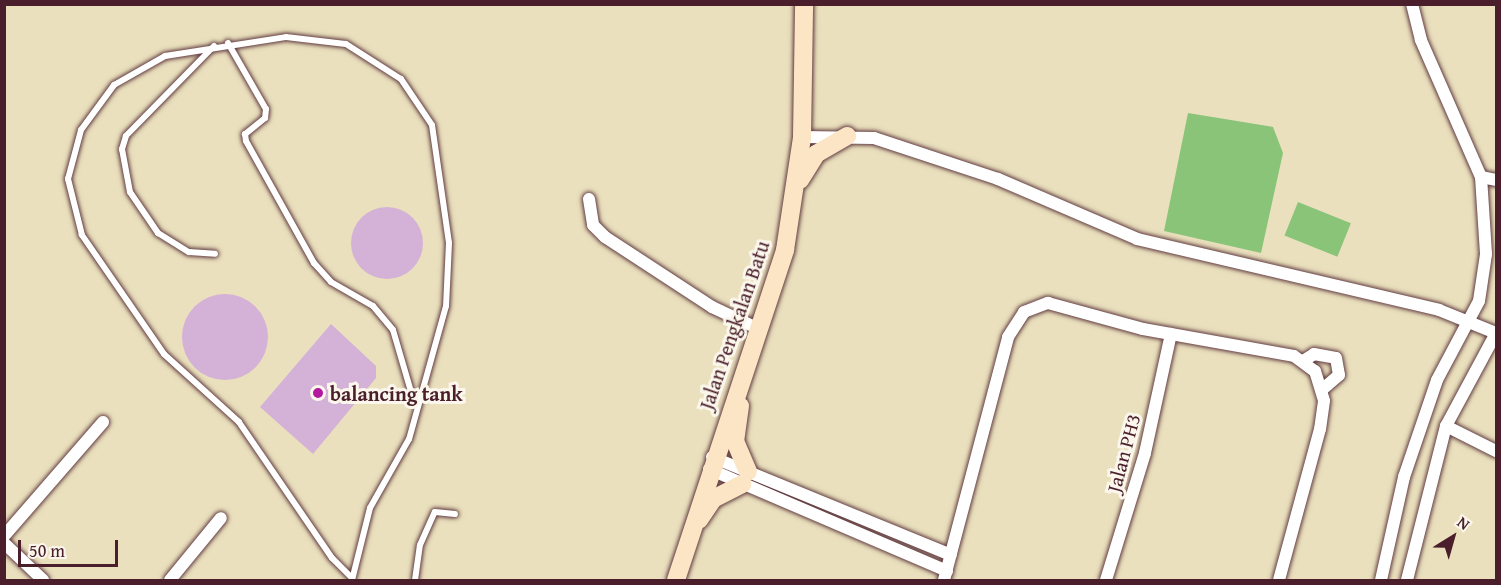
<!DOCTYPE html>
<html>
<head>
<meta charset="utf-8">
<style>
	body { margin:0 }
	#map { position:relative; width:1501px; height:585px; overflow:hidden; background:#eae0bd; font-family:"Gentium Book Plus",serif }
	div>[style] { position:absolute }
	.green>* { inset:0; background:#89c479; transform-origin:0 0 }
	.building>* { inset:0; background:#d4b1d7 }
	.round { border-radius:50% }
	.roads { filter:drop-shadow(0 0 2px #623c41) drop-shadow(0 0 2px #623c41) }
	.service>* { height:6px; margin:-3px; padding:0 3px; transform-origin:3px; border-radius:3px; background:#fff }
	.minor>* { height:12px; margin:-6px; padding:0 6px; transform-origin:6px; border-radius:6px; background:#fff }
	.secondary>* { height:18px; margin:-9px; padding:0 9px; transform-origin:9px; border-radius:9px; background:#fce5c4 }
	.dots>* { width:16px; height:16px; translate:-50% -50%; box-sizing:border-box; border:3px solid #fbf7ec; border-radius:50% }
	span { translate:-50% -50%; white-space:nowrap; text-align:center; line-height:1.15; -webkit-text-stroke:6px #fbf7ec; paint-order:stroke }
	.street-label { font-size:20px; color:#4a1f2b }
	.poi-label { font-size:20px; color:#4a1f2b; font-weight:700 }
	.left { translate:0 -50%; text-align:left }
	.frame { position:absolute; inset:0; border:6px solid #4a1f2b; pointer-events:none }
	.north { position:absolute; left:1423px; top:507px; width:60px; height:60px; -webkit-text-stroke:4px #fbf7ec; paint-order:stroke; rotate:37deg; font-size:16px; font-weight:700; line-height:24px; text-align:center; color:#4a1f2b }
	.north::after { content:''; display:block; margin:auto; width:21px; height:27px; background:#4a1f2b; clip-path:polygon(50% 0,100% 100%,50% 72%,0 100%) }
	.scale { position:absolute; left:18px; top:540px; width:100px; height:27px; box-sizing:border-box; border:3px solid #4a1f2b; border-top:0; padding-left:8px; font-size:18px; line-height:21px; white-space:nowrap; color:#4a1f2b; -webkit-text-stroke:4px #fbf7ec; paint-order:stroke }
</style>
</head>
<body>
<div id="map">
	<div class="green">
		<div style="clip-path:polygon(1188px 113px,1273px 127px,1283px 153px,1261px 253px,1164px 231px)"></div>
		<div style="left:1298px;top:202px;width:57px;height:36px;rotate:22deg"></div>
	</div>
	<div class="building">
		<div class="round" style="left:351px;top:207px;width:72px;height:72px"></div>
		<div class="round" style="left:182px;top:294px;width:86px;height:86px"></div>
		<div style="clip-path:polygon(331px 324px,376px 366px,376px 378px,313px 454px,260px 407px)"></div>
	</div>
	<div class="roads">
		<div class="service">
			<div style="left:228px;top:43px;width:76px;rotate:60.1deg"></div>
			<div style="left:266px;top:109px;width:9px;rotate:96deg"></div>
			<div style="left:265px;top:118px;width:26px;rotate:141deg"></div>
			<div style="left:245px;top:134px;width:7px;rotate:82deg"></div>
			<div style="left:246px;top:141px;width:140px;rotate:60.9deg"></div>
			<div style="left:314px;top:263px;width:25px;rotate:48deg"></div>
			<div style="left:331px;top:282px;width:48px;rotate:29.7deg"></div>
			<div style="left:373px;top:306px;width:31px;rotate:50deg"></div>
			<div style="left:393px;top:330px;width:75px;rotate:73.7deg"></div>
			<div style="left:214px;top:46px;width:126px;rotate:134.4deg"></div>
			<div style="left:126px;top:136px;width:14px;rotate:107deg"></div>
			<div style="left:122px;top:149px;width:44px;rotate:79.5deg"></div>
			<div style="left:130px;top:192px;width:50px;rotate:55.7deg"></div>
			<div style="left:158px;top:233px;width:36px;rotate:32deg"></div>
			<div style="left:189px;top:252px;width:26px;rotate:4deg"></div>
			<div style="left:352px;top:578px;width:28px;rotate:-135deg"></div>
			<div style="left:332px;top:558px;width:165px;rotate:-124.4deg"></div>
			<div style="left:239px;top:422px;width:101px;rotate:-137.8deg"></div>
			<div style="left:164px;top:354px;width:145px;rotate:-124.6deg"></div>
			<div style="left:82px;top:235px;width:58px;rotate:-104deg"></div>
			<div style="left:68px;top:179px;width:51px;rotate:-75.1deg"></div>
			<div style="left:81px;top:130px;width:56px;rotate:-53.7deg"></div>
			<div style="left:114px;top:85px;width:59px;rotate:-29.6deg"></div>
			<div style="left:165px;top:56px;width:122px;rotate:-8.9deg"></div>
			<div style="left:286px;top:37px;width:60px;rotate:6.7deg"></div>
			<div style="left:346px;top:44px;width:65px;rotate:32.5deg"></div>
			<div style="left:401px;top:79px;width:55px;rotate:56deg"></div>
			<div style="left:432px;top:125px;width:119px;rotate:81.8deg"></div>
			<div style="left:449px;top:243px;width:63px;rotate:92.7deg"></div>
			<div style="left:446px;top:306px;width:138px;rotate:105.5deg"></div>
			<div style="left:409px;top:439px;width:79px;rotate:119.5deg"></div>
			<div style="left:370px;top:508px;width:74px;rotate:104deg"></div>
			<div style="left:415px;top:580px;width:35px;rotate:-82deg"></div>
			<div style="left:420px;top:545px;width:36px;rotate:-66deg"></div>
			<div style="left:435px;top:512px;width:20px;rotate:6deg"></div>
		</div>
		<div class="minor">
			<div style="left:802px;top:137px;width:72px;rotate:0.8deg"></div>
			<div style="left:874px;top:138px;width:131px;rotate:18.3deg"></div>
			<div style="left:998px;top:179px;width:151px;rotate:23.3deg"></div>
			<div style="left:1137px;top:239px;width:310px;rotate:13.2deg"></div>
			<div style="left:1439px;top:310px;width:61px;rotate:22deg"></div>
			<div style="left:1481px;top:177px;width:15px;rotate:11deg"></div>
			<div style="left:589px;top:199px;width:26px;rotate:81deg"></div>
			<div style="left:593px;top:225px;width:17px;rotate:45deg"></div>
			<div style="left:605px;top:237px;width:128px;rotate:33.2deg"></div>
			<div style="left:712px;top:307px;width:54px;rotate:25.1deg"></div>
			<div style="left:1303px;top:361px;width:13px;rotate:-32deg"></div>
			<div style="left:1314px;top:354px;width:22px;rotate:10deg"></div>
			<div style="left:1336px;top:358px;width:17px;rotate:80deg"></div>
			<div style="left:1339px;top:375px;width:23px;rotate:139deg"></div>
			<div style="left:1446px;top:426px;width:56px;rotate:26.6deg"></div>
			<div style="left:712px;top:457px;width:258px;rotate:22.3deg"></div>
			<div style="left:709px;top:469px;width:259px;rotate:23.2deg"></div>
			<div style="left:4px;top:536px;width:151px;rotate:-49deg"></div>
			<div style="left:4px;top:543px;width:54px;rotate:43.5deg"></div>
			<div style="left:170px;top:580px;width:80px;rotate:-50.6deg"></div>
			<div style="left:944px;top:580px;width:251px;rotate:-75.2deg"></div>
			<div style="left:1008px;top:337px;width:30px;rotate:-57deg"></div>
			<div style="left:1024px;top:312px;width:26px;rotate:-21deg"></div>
			<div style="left:1048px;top:303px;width:98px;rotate:15.3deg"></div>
			<div style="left:1143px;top:329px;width:153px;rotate:10.1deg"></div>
			<div style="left:1294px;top:356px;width:26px;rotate:36deg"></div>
			<div style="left:1315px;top:371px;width:31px;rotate:73deg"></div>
			<div style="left:1324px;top:401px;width:28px;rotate:98deg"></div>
			<div style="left:1320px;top:429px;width:156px;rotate:105.2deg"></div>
			<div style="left:1106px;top:580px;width:133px;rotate:-72.9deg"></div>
			<div style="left:1145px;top:453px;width:122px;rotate:-77.7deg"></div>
			<div style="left:1381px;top:580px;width:106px;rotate:-77.4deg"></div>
			<div style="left:1404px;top:477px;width:102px;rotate:-71.2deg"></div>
			<div style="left:1437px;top:380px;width:89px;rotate:-62deg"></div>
			<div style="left:1479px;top:301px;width:48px;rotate:-81.5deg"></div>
			<div style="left:1486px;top:254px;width:77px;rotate:-93.7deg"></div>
			<div style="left:1481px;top:177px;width:150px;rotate:-113.7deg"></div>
			<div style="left:1421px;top:40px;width:37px;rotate:-104deg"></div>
			<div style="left:1407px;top:580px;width:159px;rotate:-75.8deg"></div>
			<div style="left:1446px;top:426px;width:106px;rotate:-61.7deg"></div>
		</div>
		<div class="secondary">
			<div style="left:800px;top:180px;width:31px;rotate:-58deg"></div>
			<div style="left:816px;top:154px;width:36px;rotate:-30deg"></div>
			<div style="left:740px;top:406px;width:35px;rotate:98deg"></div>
			<div style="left:735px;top:441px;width:33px;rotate:67deg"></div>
			<div style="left:699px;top:520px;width:25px;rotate:-56deg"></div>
			<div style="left:713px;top:499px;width:33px;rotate:-27deg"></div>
			<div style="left:676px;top:580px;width:348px;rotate:-71.7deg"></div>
			<div style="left:785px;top:250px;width:114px;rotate:-81.4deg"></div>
			<div style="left:802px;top:137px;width:133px;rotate:-89.1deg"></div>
		</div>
	</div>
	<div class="dots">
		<div style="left:318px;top:393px;background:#b5179e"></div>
	</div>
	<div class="street-label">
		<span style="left:734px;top:325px;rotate:-71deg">Jalan Pengkalan Batu</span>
		<span style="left:1123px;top:453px;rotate:-75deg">Jalan PH3</span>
	</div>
	<div class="poi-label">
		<span class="left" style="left:330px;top:393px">balancing tank</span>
	</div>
	<div class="frame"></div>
	<div class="north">N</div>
	<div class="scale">50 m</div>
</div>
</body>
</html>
